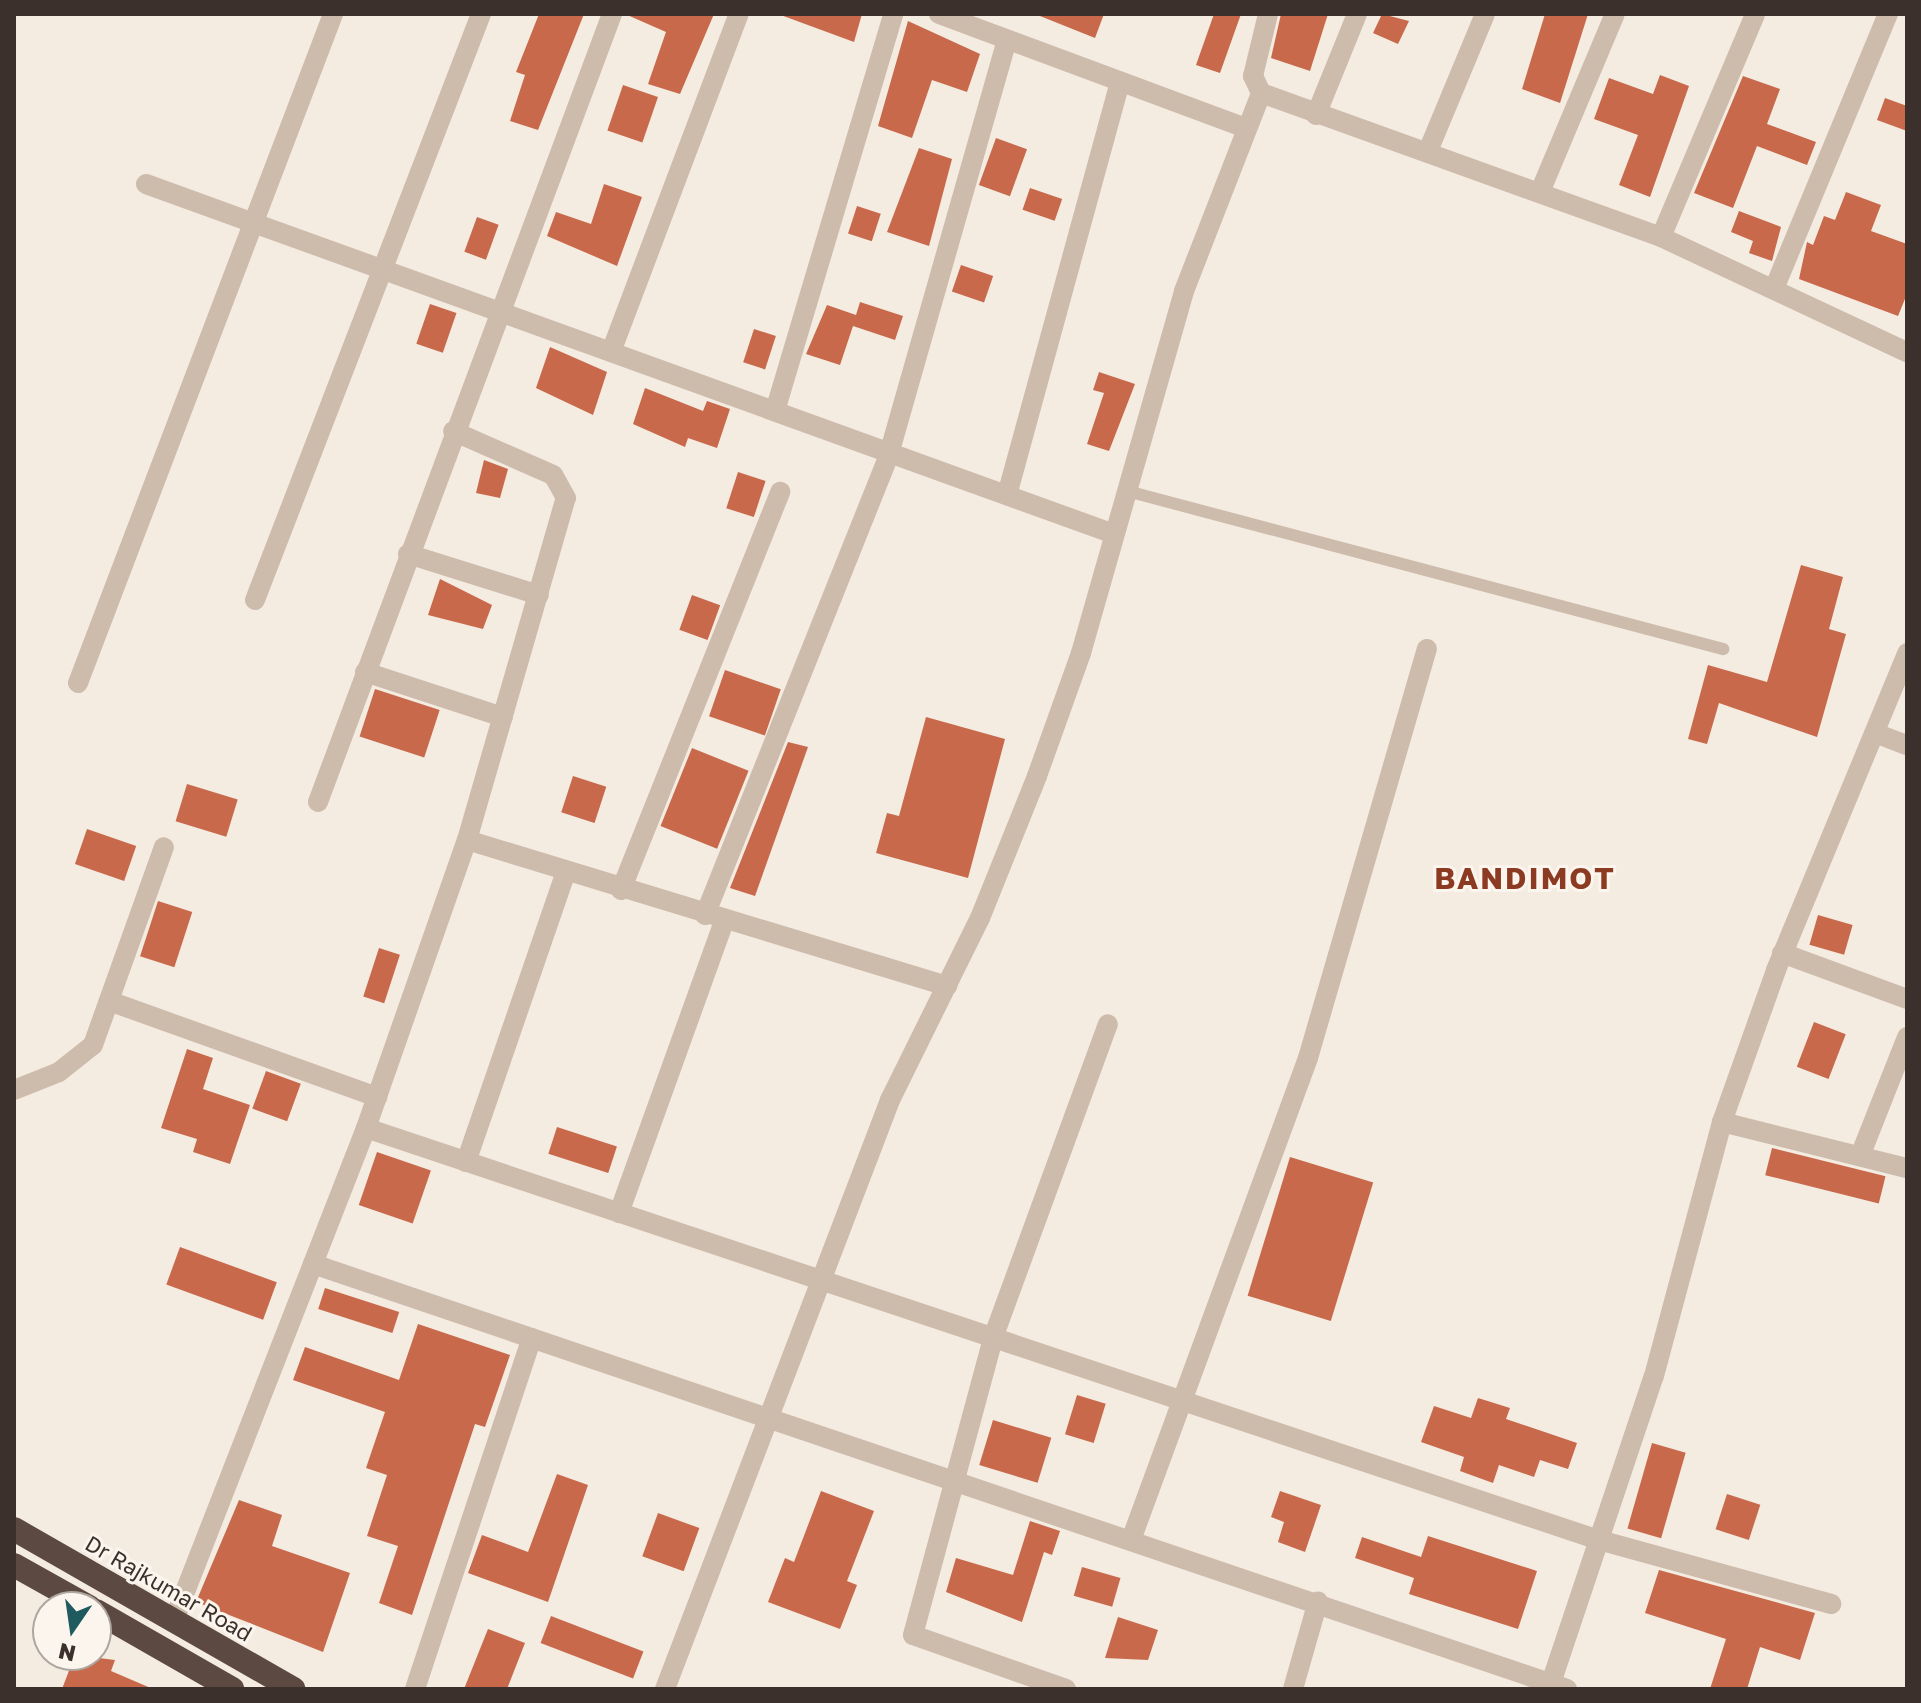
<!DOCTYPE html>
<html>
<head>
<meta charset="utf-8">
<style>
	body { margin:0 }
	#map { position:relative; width:1921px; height:1703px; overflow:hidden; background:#f4ebe1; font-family:"Golos Text",sans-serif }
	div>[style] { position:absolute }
	.building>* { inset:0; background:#c8694b; transform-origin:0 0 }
	.lane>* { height:12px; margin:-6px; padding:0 6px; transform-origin:6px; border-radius:6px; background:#cdbbac }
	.street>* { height:20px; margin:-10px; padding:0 10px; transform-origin:10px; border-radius:10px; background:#cdbbac }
	.highway>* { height:24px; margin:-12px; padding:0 12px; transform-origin:12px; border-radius:12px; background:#5c4a42 }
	span { translate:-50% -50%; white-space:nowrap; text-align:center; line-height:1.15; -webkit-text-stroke:6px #fbf5ee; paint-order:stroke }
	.street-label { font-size:22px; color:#3b302b }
	.district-label { font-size:30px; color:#8c3b22; font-weight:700; letter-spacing:2px }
	.frame { position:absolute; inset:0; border:16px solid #3b302b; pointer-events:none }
	.north { position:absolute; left:32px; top:1591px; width:80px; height:80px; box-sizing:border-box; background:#fbf5ee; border:2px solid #aea6a0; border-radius:50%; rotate:193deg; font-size:22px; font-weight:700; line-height:32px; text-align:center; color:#3b302b }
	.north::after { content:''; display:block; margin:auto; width:28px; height:36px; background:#1f5a5e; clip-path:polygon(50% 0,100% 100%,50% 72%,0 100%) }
</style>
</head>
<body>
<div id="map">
	<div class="building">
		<div style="clip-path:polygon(539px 14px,584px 14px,538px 130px,510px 121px,525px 75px,516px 72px)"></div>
		<div style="clip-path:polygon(625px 14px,714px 14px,680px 94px,648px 84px,666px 32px)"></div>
		<div style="clip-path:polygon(778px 14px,862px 14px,854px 42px)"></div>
		<div style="clip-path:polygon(1035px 14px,1104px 14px,1095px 38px)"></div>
		<div style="clip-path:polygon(1214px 14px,1241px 14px,1220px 73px,1196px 65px)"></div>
		<div style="clip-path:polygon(1281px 14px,1328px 14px,1310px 71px,1271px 58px)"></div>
		<div style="clip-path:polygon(1382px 14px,1409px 21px,1398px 44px,1373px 33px)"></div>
		<div style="clip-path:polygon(1545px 14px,1588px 14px,1560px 103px,1522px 89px)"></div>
		<div style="clip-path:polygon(908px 21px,980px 54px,967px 92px,932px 80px,912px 138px,878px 126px)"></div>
		<div style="clip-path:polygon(1660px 75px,1689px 86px,1650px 197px,1619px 185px,1638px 135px,1594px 119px,1609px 78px,1653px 94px)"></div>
		<div style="clip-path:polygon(1743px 76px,1780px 89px,1767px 124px,1816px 142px,1807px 165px,1757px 146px,1733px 208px,1694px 193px)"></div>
		<div style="left:623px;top:85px;width:37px;height:48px;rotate:19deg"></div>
		<div style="clip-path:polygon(1885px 98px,1907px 106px,1907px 131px,1877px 120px)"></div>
		<div style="left:996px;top:138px;width:33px;height:50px;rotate:20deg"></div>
		<div style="clip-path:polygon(919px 148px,952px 159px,929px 246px,887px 232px)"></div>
		<div style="clip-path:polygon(604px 184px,642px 197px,617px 266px,547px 236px,556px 212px,591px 224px)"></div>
		<div style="left:1030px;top:188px;width:34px;height:23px;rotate:19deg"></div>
		<div style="clip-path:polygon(1846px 192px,1881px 205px,1871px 231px,1907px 244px,1907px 294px,1898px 316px,1799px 279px,1807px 242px,1813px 245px,1824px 216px,1835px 220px)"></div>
		<div style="left:857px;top:206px;width:25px;height:29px;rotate:18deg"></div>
		<div style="clip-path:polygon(1739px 211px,1781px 227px,1772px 261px,1749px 253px,1753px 241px,1731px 232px)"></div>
		<div style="left:477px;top:217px;width:23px;height:37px;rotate:20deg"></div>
		<div style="left:961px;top:265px;width:34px;height:28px;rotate:19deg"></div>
		<div style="clip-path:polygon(860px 302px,903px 316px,895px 340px,853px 326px,840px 365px,806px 354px,827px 305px,856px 315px)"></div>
		<div style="left:430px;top:304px;width:28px;height:42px;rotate:19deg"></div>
		<div style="left:754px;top:329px;width:23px;height:35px;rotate:18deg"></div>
		<div style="clip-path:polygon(550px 347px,607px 372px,593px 415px,536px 388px)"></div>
		<div style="clip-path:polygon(1099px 372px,1135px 384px,1109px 451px,1087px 444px,1104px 393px,1093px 390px)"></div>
		<div style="clip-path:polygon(645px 388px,703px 411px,707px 401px,730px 409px,717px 448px,688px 438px,685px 447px,633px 424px)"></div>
		<div style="clip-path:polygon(484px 460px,508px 469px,500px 498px,476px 493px)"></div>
		<div style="left:738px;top:472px;width:29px;height:38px;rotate:18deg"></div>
		<div style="clip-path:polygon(1801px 565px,1843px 577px,1829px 629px,1846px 634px,1817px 737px,1719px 703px,1707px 744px,1688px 739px,1708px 665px,1767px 682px)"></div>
		<div style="clip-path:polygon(440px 579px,492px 605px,483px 629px,428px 615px)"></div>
		<div style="left:692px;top:595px;width:30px;height:37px;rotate:20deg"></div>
		<div style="left:725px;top:670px;width:59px;height:49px;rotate:19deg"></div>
		<div style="left:375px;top:689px;width:68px;height:50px;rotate:18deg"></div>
		<div style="clip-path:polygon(926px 717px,1005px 739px,968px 878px,876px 853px,887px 813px,899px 816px)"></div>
		<div style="clip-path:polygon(788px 742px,808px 747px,755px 896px,730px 888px)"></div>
		<div style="left:692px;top:748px;width:61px;height:84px;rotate:22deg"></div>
		<div style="left:573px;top:776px;width:35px;height:38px;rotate:18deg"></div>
		<div style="left:187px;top:784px;width:53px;height:39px;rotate:17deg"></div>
		<div style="left:87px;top:829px;width:52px;height:37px;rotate:19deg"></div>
		<div style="left:158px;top:901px;width:36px;height:58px;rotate:18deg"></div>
		<div style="left:1818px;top:915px;width:36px;height:31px;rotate:16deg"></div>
		<div style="left:379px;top:948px;width:22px;height:51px;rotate:18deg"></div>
		<div style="left:1814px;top:1022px;width:34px;height:48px;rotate:21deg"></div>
		<div style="clip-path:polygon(187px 1049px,213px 1058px,203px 1089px,250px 1105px,230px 1164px,193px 1152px,197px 1139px,161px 1128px)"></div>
		<div style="left:266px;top:1071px;width:37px;height:40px;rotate:20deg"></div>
		<div style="left:557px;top:1127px;width:63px;height:28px;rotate:18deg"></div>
		<div style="left:1772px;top:1148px;width:117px;height:28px;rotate:14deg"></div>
		<div style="left:377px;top:1152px;width:57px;height:56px;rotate:19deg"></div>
		<div style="left:1290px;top:1157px;width:87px;height:145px;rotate:17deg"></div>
		<div style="left:180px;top:1247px;width:103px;height:40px;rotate:20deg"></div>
		<div style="left:325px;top:1288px;width:78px;height:22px;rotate:18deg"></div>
		<div style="clip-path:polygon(418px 1324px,510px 1355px,485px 1427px,475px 1424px,412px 1615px,379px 1603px,398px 1546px,367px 1536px,387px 1475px,366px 1468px,385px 1412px,293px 1380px,305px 1347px,399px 1380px)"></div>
		<div style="left:1077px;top:1395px;width:30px;height:41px;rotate:17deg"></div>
		<div style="clip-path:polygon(1478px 1398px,1510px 1408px,1506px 1419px,1577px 1443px,1568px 1469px,1540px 1460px,1534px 1477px,1499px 1465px,1493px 1483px,1460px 1471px,1464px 1457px,1421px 1442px,1434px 1406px,1471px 1418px)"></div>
		<div style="left:993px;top:1420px;width:61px;height:47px;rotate:17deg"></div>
		<div style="left:1652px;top:1443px;width:35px;height:89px;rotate:16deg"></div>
		<div style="clip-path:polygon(557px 1474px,588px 1485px,548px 1602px,468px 1573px,482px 1535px,528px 1552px)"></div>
		<div style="clip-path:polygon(821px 1491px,874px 1511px,847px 1581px,857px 1585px,840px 1629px,768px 1602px,785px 1558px,794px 1562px)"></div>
		<div style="clip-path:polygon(1280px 1491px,1321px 1505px,1305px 1552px,1278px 1542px,1284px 1522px,1271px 1517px)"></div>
		<div style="left:1727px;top:1494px;width:35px;height:37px;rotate:18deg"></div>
		<div style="clip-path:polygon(239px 1500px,282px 1515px,272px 1546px,350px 1573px,323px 1652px,196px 1602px)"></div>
		<div style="left:658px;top:1513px;width:44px;height:46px;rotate:20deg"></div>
		<div style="clip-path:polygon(1030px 1521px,1060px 1531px,1052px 1555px,1044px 1552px,1022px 1622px,946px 1592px,956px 1558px,1013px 1575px)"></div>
		<div style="clip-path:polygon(1428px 1536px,1537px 1571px,1518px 1629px,1409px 1594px,1414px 1578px,1355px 1558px,1362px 1537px,1421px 1557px)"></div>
		<div style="left:1082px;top:1567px;width:40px;height:30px;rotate:16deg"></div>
		<div style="clip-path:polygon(1659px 1570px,1815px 1613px,1800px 1660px,1760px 1647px,1747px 1689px,1710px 1689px,1726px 1639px,1645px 1613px)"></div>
		<div style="left:551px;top:1616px;width:99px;height:29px;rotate:21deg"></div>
		<div style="clip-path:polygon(1118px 1617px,1158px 1630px,1148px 1660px,1105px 1658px)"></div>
		<div style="clip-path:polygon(488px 1629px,525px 1643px,507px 1689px,464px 1689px)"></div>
		<div style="clip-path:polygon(75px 1655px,115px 1660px,111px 1671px,153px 1689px,62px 1689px)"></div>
	</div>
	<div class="lane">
		<div style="left:1127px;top:491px;width:617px;rotate:14.85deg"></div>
	</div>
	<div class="street">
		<div style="left:939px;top:14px;width:324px;rotate:20.4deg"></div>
		<div style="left:1261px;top:93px;width:19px;rotate:-115deg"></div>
		<div style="left:1253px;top:76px;width:64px;rotate:-76.4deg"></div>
		<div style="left:1316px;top:115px;width:109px;rotate:-67.9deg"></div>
		<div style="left:1428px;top:151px;width:148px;rotate:-67.4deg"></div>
		<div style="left:146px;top:184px;width:1029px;rotate:19.88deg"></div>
		<div style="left:1540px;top:192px;width:193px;rotate:-67.2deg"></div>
		<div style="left:1661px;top:237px;width:242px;rotate:-67.1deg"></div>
		<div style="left:1774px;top:289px;width:298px;rotate:-67.5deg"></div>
		<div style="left:611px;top:352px;width:361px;rotate:-69.3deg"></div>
		<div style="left:775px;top:411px;width:414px;rotate:-73.4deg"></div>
		<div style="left:1007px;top:495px;width:428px;rotate:-74.7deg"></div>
		<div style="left:408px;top:554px;width:137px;rotate:17.4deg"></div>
		<div style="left:255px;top:600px;width:628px;rotate:-68.91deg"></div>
		<div style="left:365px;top:672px;width:145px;rotate:18.1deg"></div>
		<div style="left:78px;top:683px;width:716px;rotate:-69.13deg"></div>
		<div style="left:1875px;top:733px;width:34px;rotate:21deg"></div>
		<div style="left:318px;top:802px;width:841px;rotate:-69.54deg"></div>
		<div style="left:467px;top:840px;width:502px;rotate:16.92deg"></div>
		<div style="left:621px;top:890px;width:429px;rotate:-68.2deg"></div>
		<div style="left:705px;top:915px;width:496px;rotate:-68.2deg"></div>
		<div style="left:889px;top:454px;width:430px;rotate:-74.1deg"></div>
		<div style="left:1782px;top:953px;width:133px;rotate:20.2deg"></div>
		<div style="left:109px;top:1001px;width:285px;rotate:19.7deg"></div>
		<div style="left:14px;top:1090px;width:48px;rotate:-21.8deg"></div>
		<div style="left:59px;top:1072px;width:43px;rotate:-38.5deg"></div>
		<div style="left:93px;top:1045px;width:210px;rotate:-70.3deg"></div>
		<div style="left:1722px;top:1122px;width:191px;rotate:14deg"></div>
		<div style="left:366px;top:1128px;width:1300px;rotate:18.48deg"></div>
		<div style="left:1599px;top:1540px;width:241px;rotate:15.4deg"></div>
		<div style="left:1860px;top:1156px;width:128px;rotate:-68.4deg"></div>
		<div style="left:466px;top:1162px;width:304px;rotate:-71deg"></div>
		<div style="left:619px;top:1213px;width:310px;rotate:-70.2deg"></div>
		<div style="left:313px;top:1264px;width:1324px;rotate:18.72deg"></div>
		<div style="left:1131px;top:1540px;width:513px;rotate:-69.84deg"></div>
		<div style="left:1308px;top:1058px;width:426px;rotate:-73.8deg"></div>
		<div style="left:174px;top:1620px;width:528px;rotate:-68.68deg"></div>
		<div style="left:366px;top:1128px;width:305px;rotate:-70.7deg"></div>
		<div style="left:467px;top:840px;width:356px;rotate:-73.9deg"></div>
		<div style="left:566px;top:498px;width:26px;rotate:-119deg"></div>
		<div style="left:553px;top:475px;width:109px;rotate:-156.3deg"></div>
		<div style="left:415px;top:1689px;width:370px;rotate:-71.6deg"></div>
		<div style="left:665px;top:1689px;width:631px;rotate:-69.09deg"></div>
		<div style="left:890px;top:1100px;width:203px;rotate:-63.7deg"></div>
		<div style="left:980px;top:918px;width:153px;rotate:-68.1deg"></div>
		<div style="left:1037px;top:776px;width:131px;rotate:-70.3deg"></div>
		<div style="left:1081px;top:653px;width:376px;rotate:-74.1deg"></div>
		<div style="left:1184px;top:291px;width:212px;rotate:-68.7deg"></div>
		<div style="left:1261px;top:93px;width:425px;rotate:19.8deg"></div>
		<div style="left:1661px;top:237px;width:272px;rotate:25.1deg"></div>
		<div style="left:1066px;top:1689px;width:162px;rotate:-160.6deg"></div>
		<div style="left:913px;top:1635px;width:308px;rotate:-74.9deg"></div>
		<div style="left:993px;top:1338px;width:334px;rotate:-69.9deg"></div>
		<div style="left:1293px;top:1689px;width:91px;rotate:-74.1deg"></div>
		<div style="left:1549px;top:1689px;width:330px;rotate:-71.5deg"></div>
		<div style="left:1654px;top:1376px;width:263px;rotate:-75deg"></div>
		<div style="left:1722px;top:1122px;width:161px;rotate:-70.4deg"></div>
		<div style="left:1776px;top:970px;width:343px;rotate:-67.5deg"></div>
	</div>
	<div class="highway">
		<div style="left:14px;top:1529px;width:322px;rotate:29.8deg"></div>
		<div style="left:14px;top:1565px;width:86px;rotate:29.2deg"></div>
		<div style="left:96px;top:1611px;width:157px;rotate:29.8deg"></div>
	</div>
	<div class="street-label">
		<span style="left:169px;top:1588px;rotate:30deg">Dr Rajkumar Road</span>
	</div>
	<div class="district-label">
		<span style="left:1525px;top:878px">BANDIMOT</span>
	</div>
	<div class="frame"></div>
	<div class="north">N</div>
</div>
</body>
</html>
